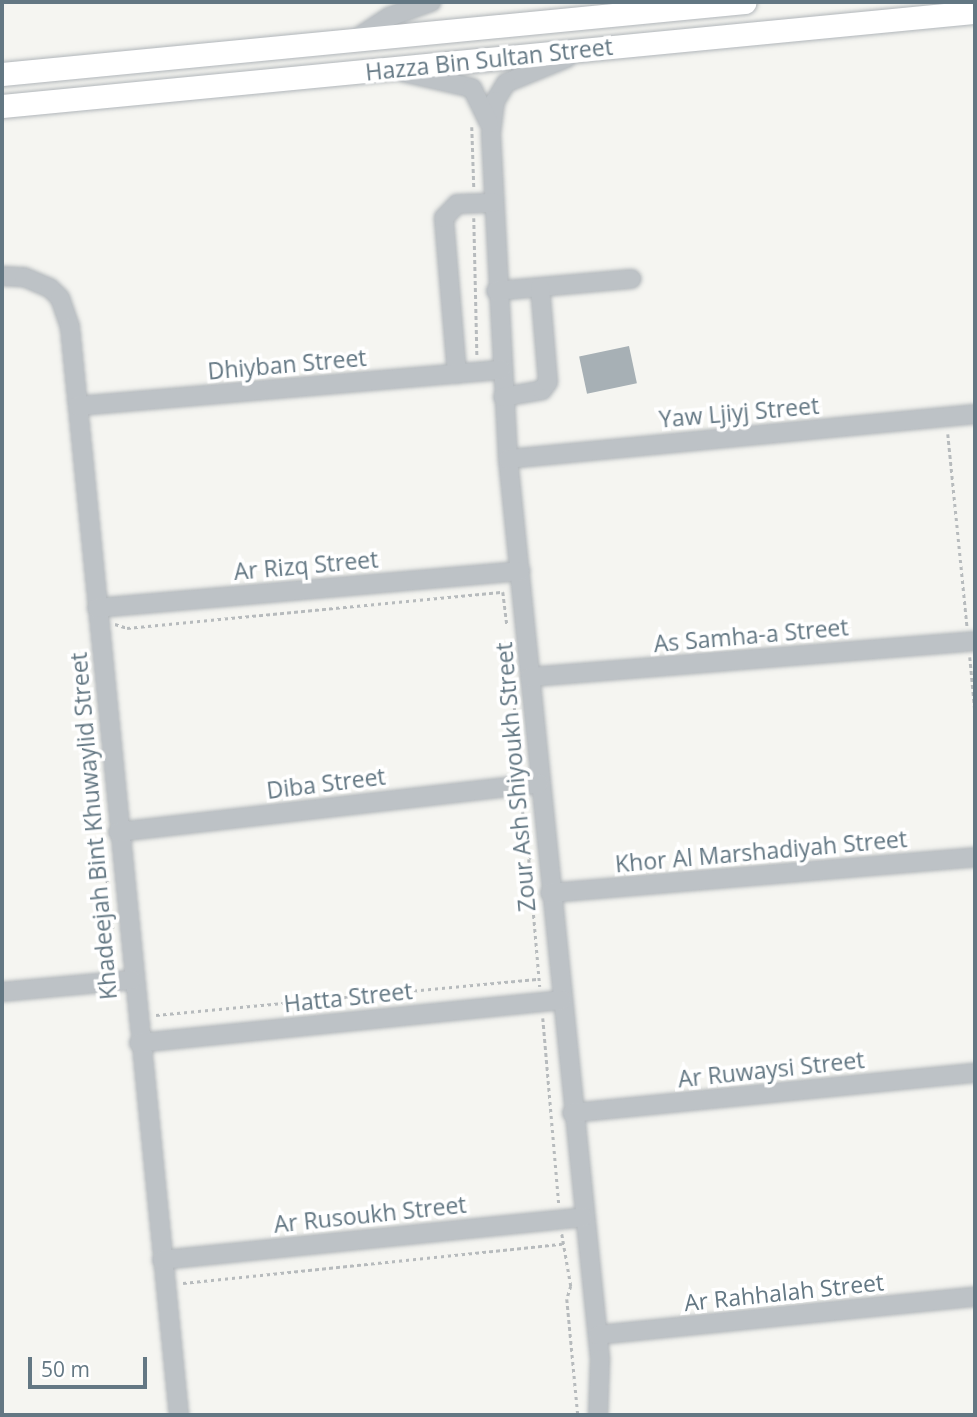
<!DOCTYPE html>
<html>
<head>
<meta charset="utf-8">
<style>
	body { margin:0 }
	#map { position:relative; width:977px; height:1417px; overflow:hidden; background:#f5f5f1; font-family:"Open Sans",sans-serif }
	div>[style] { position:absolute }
	.building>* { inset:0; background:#a7b0b5; transform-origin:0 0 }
	.path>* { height:2.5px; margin-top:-1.25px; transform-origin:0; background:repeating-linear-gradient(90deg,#b7bbbd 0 3.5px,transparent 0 7px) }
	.roads { filter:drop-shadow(0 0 2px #b1b6ba) drop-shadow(0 0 2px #b1b6ba) }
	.minor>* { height:18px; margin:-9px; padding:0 9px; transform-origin:9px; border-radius:9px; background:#bdc2c6 }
	.major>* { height:23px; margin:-11.5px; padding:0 11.5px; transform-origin:11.5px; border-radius:11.5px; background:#fff }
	span { translate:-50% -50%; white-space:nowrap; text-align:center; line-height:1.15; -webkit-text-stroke:7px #fff; paint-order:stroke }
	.street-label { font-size:23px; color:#637783 }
	.frame { position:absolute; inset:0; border:4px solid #637783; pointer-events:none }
	.scale { position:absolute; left:28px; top:1357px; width:119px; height:32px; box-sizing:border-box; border:4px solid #637783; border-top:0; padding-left:9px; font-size:21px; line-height:24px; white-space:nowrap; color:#637783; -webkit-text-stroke:5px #fff; paint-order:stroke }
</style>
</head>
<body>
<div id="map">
	<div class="building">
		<div style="left:629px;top:346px;width:38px;height:51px;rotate:78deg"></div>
	</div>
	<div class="path">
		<div style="left:472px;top:127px;width:60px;rotate:88.1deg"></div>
		<div style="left:474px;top:218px;width:137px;rotate:88.7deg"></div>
		<div style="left:948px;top:434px;width:193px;rotate:84.3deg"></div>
		<div style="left:115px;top:624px;width:13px;rotate:18deg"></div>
		<div style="left:127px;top:628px;width:378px;rotate:-5.5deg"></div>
		<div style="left:503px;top:592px;width:32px;rotate:83deg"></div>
		<div style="left:510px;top:643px;width:125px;rotate:85.9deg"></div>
		<div style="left:970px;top:657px;width:54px;rotate:84.7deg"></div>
		<div style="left:93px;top:740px;width:87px;rotate:84.7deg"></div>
		<div style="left:522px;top:803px;width:30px;rotate:84deg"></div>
		<div style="left:525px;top:833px;width:8px;rotate:40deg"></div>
		<div style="left:102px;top:837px;width:92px;rotate:83.1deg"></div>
		<div style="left:532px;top:856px;width:4px;rotate:135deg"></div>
		<div style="left:529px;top:859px;width:128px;rotate:85.1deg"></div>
		<div style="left:156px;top:1015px;width:385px;rotate:-5.4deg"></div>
		<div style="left:543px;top:1018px;width:186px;rotate:85.1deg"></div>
		<div style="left:562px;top:1234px;width:53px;rotate:80.2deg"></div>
		<div style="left:571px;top:1286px;width:14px;rotate:107deg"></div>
		<div style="left:567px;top:1299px;width:117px;rotate:84.6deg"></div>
		<div style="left:183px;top:1283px;width:381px;rotate:-5.9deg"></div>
	</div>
	<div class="roads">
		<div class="minor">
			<div style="left:354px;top:40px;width:42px;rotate:-33.3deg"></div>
			<div style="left:389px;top:17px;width:45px;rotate:-19.7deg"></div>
			<div style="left:567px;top:58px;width:66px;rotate:157.7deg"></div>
			<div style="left:506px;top:83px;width:21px;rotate:121deg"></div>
			<div style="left:495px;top:101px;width:33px;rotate:97deg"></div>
			<div style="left:491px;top:134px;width:325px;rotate:87deg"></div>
			<div style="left:508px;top:459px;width:905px;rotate:84.16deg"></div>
			<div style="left:600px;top:1359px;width:56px;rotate:92deg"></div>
			<div style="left:402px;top:72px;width:72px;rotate:12.9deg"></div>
			<div style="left:472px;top:88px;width:39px;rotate:64deg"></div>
			<div style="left:2px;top:276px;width:22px;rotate:3deg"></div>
			<div style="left:24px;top:277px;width:28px;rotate:23deg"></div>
			<div style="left:50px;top:288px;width:14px;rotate:45deg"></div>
			<div style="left:60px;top:298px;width:31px;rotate:71deg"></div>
			<div style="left:70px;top:327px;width:1093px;rotate:84.28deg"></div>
			<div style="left:496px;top:291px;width:136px;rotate:-5.1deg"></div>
			<div style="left:457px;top:374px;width:157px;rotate:-94.8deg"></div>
			<div style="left:444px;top:218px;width:19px;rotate:-47deg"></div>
			<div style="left:457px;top:204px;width:37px;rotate:-2deg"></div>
			<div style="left:503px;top:397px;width:40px;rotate:-10deg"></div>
			<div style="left:542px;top:390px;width:10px;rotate:-53deg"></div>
			<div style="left:548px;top:382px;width:95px;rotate:-94.8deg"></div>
			<div style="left:78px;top:406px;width:425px;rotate:-4.9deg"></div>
			<div style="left:508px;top:459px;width:469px;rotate:-5.5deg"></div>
			<div style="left:97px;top:608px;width:425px;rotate:-5deg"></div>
			<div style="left:530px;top:677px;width:446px;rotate:-4.6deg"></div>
			<div style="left:118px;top:832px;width:424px;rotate:-6.6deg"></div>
			<div style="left:550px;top:893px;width:427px;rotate:-4.8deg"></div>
			<div style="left:2px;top:992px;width:131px;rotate:-5.3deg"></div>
			<div style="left:139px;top:1043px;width:425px;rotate:-5.8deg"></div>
			<div style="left:572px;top:1113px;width:405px;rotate:-5.7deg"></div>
			<div style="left:162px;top:1260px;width:423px;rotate:-5.8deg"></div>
			<div style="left:598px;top:1335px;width:379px;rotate:-5.8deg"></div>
		</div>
		<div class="major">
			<div style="left:2px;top:74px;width:746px;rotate:-5.53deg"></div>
			<div style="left:2px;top:106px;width:978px;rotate:-5.52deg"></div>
		</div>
	</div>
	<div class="street-label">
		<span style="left:489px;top:59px;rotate:-6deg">Hazza Bin Sultan Street</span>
		<span style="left:287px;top:364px;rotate:-5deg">Dhiyban Street</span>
		<span style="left:739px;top:412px;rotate:-5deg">Yaw Ljiyj Street</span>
		<span style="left:306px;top:565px;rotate:-5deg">Ar Rizq Street</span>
		<span style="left:751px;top:635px;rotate:-5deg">As Samha-a Street</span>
		<span style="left:515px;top:777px;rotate:-95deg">Zour Ash Shiyoukh Street</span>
		<span style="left:326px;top:783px;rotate:-7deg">Diba Street</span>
		<span style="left:93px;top:826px;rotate:-95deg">Khadeejah Bint Khuwaylid Street</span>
		<span style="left:761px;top:851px;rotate:-5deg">Khor Al Marshadiyah Street</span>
		<span style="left:348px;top:997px;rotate:-6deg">Hatta Street</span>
		<span style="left:771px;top:1069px;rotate:-6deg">Ar Ruwaysi Street</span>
		<span style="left:370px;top:1214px;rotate:-6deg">Ar Rusoukh Street</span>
		<span style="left:784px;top:1292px;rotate:-6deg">Ar Rahhalah Street</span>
	</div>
	<div class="frame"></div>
	<div class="scale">50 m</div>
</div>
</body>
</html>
